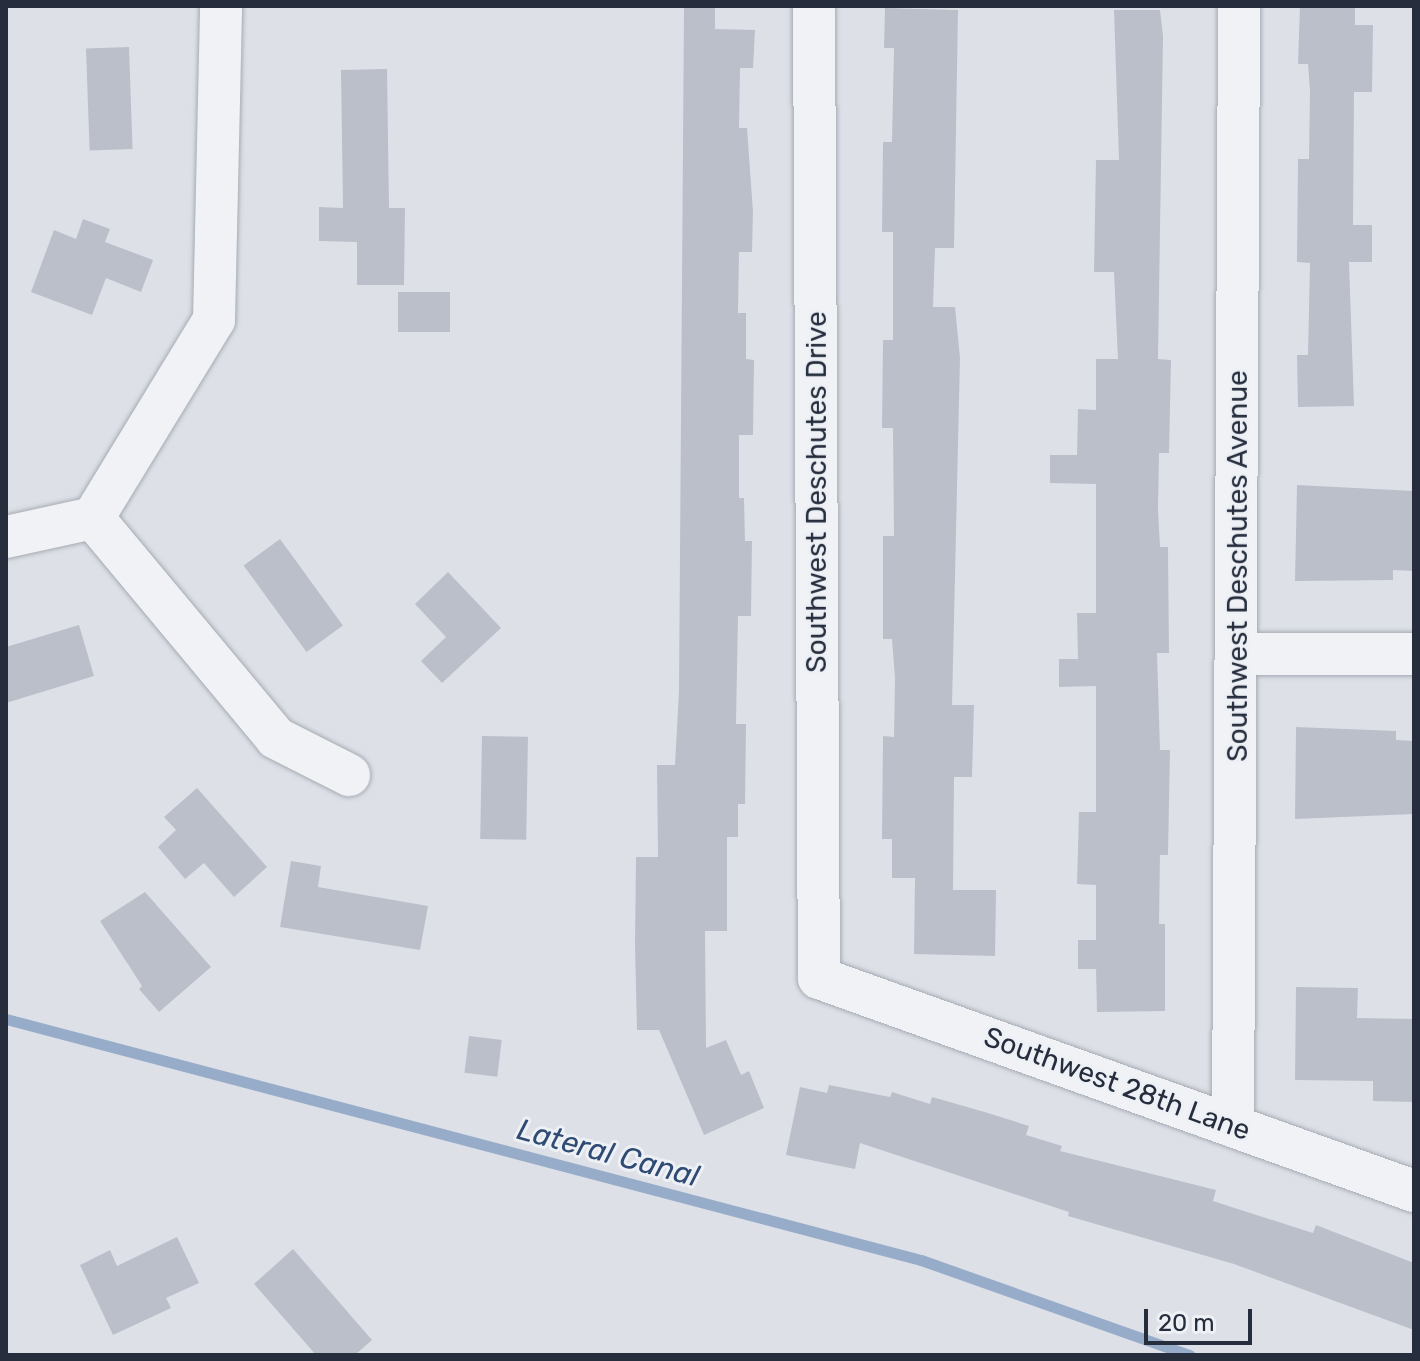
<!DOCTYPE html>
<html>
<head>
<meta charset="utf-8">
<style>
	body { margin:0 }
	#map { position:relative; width:1420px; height:1361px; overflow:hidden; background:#dde1e7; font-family:Rubik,sans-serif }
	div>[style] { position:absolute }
	.stream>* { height:11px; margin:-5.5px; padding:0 5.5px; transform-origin:5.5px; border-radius:5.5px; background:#97acc9 }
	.building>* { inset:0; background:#babfca; transform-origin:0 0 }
	.roads { filter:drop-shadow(0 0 2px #a6abb4) drop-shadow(0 0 2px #a6abb4) }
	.street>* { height:42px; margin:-21px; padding:0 21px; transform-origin:21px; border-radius:21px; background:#f0f2f6 }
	span { translate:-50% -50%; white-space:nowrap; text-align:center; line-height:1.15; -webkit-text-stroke:6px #edf0f5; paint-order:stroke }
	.street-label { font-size:28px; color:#262e3e }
	.water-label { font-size:30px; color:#2f4a73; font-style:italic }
	.frame { position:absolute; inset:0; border:8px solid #262e3e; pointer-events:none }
	.scale { position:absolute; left:1144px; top:1309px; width:108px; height:36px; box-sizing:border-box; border:4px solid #262e3e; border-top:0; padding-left:10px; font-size:24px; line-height:28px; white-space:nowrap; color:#262e3e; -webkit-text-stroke:6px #edf0f5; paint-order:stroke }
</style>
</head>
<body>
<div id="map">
	<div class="stream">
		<div style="left:6px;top:1019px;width:946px;rotate:14.76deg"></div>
		<div style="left:921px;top:1260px;width:285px;rotate:19.5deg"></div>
	</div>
	<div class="building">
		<div style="clip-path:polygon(684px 6px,715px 6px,715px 29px,755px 30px,753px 68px,740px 68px,739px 128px,747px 128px,753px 212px,752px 252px,739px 252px,738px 313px,746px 313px,746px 359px,754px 360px,753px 435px,739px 435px,739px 498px,744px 498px,745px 541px,752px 541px,751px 616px,738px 616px,736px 724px,746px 724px,745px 804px,738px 804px,738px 837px,727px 837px,727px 931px,705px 931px,706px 1048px,726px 1040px,741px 1075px,749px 1071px,764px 1108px,704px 1135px,659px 1030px,637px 1030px,635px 944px,636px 857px,658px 857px,657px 765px,675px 765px,679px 691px)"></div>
		<div style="clip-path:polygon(1300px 6px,1355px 6px,1355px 25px,1373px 25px,1372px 92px,1354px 92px,1353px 225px,1372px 225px,1372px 262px,1349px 262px,1354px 406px,1298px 407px,1297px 355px,1308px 355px,1310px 263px,1297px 262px,1298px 159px,1309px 159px,1310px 91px,1308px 64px,1298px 64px)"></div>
		<div style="clip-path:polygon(885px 8px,958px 10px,954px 248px,935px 248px,933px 307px,955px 307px,960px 358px,952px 705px,974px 705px,972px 777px,954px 777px,953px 890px,996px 890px,995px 956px,914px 954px,915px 878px,892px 878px,892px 839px,882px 839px,883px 736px,894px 737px,895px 678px,892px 639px,883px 639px,883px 536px,894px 536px,893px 428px,882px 428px,883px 340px,893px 340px,893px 232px,882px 232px,883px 142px,892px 142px,894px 48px,884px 48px)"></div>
		<div style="clip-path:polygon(1114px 10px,1160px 10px,1163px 36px,1158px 359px,1171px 360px,1169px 453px,1159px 453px,1158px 510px,1160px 547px,1168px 547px,1169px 653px,1157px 653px,1160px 750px,1170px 750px,1168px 855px,1160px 855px,1159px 924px,1165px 924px,1165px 1011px,1097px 1012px,1096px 969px,1078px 969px,1078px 940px,1096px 940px,1096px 885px,1077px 884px,1079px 812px,1096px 812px,1096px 686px,1059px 687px,1059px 659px,1078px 659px,1077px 613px,1096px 613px,1096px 484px,1050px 483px,1050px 455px,1077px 455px,1078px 409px,1096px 410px,1096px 359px,1118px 359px,1114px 272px,1094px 272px,1096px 160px,1119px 160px)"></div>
		<div style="left:129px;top:47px;width:102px;height:43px;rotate:88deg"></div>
		<div style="clip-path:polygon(387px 69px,389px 208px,405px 208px,404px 285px,357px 285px,357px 242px,319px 241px,319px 207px,343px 208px,341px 70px)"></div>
		<div style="clip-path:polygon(83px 219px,110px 229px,105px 242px,153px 260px,141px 292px,106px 278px,92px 315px,31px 292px,54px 230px,76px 239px)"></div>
		<div style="left:398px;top:292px;width:52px;height:40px"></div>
		<div style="clip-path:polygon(1297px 485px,1414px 491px,1414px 571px,1393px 570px,1393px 580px,1295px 581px)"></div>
		<div style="left:280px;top:539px;width:107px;height:45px;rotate:54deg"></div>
		<div style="clip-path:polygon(448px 572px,501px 628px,442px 683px,421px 661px,446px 637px,415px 604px)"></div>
		<div style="clip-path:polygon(79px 625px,94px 676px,6px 703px,6px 647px)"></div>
		<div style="clip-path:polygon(1296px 727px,1396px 731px,1396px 740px,1414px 741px,1414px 814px,1295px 819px)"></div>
		<div style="left:482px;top:736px;width:46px;height:103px;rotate:1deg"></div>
		<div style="clip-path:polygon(197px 788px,267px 867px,234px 897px,204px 863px,185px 879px,158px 847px,176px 830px,164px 817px)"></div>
		<div style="clip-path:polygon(291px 861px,321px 866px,318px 887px,428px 906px,420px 950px,280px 927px)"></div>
		<div style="clip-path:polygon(145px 892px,211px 967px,159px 1012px,139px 989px,142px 986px,100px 921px)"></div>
		<div style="clip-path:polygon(1296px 987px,1358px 988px,1357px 1018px,1414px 1019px,1414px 1102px,1373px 1101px,1373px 1081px,1295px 1080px)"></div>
		<div style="left:469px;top:1036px;width:33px;height:37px;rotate:7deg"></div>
		<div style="clip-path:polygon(829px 1085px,890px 1097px,892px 1092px,930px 1104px,932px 1097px,988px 1113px,1029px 1126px,1026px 1135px,1062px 1146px,1060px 1151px,1216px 1190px,1213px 1201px,1313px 1233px,1316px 1225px,1414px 1263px,1414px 1330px,1234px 1264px,1068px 1216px,1069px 1212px,860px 1143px,855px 1169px,786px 1155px,800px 1087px,827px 1093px)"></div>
		<div style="clip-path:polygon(177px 1237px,199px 1283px,166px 1298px,171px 1308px,113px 1335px,80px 1265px,110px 1250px,117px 1266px)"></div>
		<div style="clip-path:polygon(293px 1249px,372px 1340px,355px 1355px,316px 1355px,254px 1284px)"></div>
	</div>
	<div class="roads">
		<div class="street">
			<div style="left:814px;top:6px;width:972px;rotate:89.71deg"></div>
			<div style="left:819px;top:978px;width:632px;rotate:19.7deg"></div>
			<div style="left:93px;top:518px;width:232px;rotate:-58.6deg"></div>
			<div style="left:214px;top:320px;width:314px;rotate:-88.7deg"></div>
			<div style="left:93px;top:518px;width:286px;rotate:50.2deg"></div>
			<div style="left:276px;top:738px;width:82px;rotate:26.9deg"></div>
			<div style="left:6px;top:537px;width:89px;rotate:-12.3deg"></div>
			<div style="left:1239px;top:654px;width:175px"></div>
			<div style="left:1233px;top:1126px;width:1120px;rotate:-89.69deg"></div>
		</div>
	</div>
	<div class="street-label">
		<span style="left:817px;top:492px;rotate:-90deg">Southwest Deschutes Drive</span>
		<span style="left:1238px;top:566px;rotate:-90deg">Southwest Deschutes Avenue</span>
		<span style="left:1117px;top:1084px;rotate:20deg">Southwest 28th Lane</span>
	</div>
	<div class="water-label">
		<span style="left:608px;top:1153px;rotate:15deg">Lateral Canal</span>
	</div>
	<div class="frame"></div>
	<div class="scale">20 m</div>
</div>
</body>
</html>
